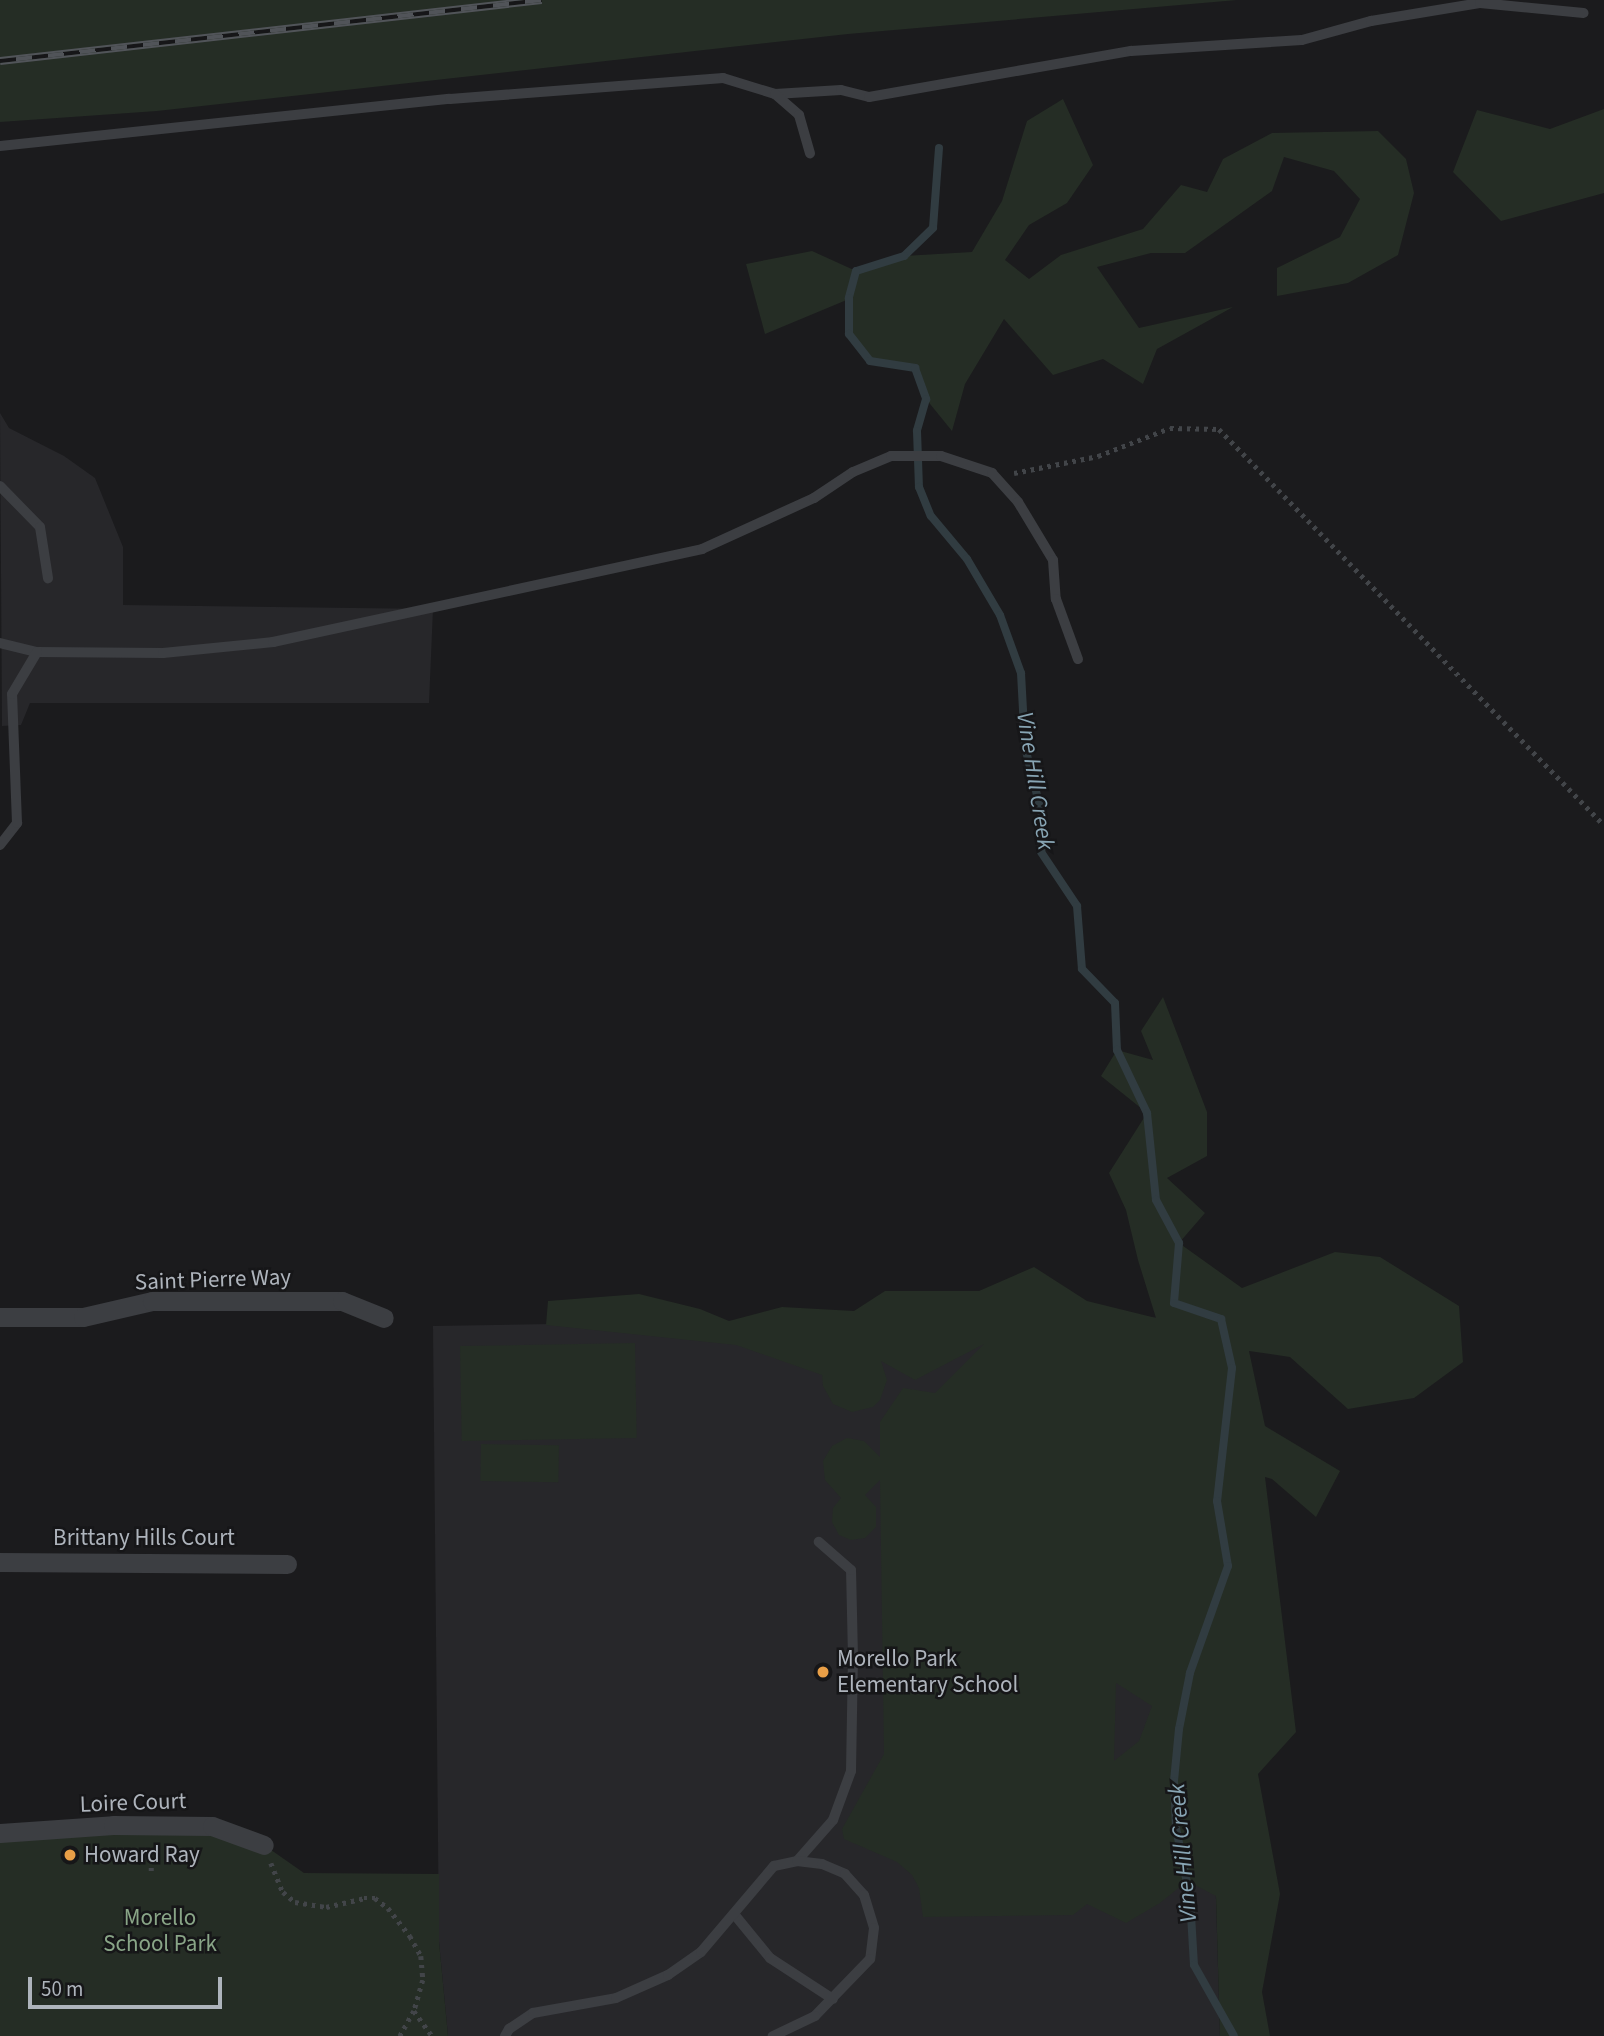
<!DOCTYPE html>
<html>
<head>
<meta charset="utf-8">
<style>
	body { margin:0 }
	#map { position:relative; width:1604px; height:2036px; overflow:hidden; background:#1b1b1d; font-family:"Source Sans 3",sans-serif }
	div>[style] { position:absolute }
	.built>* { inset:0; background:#27272a }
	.green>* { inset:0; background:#252d25; transform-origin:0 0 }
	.stream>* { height:8px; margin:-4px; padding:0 4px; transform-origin:4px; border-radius:4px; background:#313c41 }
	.path>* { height:4.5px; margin-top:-2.25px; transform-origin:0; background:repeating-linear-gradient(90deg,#424549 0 3.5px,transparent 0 8.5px) }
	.service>* { height:10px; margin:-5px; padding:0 5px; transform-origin:5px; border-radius:5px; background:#3c3e42 }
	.minor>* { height:19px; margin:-9.5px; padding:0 9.5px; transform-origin:9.5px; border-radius:9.5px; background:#3c3e42 }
	.rail>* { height:8px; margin-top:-4px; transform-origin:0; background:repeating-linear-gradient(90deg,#161618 0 16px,#515459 0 32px); box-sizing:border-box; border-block:2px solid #515459 }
	.dots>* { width:19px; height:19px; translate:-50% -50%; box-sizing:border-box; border:4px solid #161618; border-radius:50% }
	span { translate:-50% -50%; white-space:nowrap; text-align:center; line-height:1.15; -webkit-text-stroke:5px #161618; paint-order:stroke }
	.street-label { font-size:23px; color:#aeb4bc }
	.poi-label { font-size:23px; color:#aeb4bc }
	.left { translate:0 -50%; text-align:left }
	.park-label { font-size:23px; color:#89a587 }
	.water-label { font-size:24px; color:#88a5b4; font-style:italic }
	.scale { position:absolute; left:28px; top:1977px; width:194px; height:32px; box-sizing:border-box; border:4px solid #aeb4bc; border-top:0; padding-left:9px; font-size:21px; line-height:24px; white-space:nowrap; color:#aeb4bc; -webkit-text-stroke:5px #161618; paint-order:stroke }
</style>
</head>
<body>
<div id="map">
	<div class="built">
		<div style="clip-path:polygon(0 413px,9px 428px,64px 456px,95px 478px,123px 547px,123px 605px,433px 609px,429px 703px,30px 703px,21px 725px,2px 726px)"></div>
		<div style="clip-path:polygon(1013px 1316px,1199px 1318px,1220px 2036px,448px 2036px,439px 1942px,433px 1326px)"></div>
	</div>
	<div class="green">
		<div style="clip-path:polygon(0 0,1237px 0,848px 34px,157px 111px,0 122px)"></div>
		<div style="clip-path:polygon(1063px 99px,1093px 165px,1067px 203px,1029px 225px,1005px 260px,1029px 279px,1061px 255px,1143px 229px,1181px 185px,1207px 192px,1223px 159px,1272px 133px,1378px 131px,1406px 159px,1414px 193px,1398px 255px,1348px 283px,1277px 296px,1277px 268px,1340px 237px,1360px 199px,1334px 171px,1284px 157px,1272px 191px,1185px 253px,1151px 253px,1097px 267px,1139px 328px,1233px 307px,1157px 349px,1143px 384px,1103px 359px,1053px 375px,1004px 319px,965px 384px,952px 431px,926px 399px,915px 368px,870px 361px,849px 334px,849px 299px,765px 334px,746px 264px,812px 251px,856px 271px,904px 256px,972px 252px,1002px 201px,1027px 121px)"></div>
		<div style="clip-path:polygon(1604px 109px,1604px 193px,1501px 221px,1453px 172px,1477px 110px,1550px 129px)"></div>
		<div style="clip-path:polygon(evenodd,1163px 997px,1207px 1112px,1207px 1156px,1167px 1178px,1205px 1213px,1179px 1243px,1242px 1288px,1335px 1252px,1380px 1257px,1459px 1306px,1463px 1362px,1414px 1398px,1348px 1409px,1290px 1357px,1249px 1351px,1265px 1426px,1340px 1471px,1316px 1517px,1272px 1479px,1265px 1477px,1296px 1732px,1258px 1774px,1280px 1894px,1262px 1992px,1270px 2036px,1220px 2036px,1216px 1896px,1187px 1881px,1160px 1903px,1126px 1923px,1087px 1904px,1073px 1915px,923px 1917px,919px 1888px,912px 1875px,897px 1862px,844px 1839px,842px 1829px,884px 1754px,880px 1480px,865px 1495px,876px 1507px,876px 1527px,865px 1538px,851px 1540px,839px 1535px,832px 1522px,833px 1508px,841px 1498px,825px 1480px,823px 1461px,832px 1446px,847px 1438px,864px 1441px,880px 1457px,880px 1422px,903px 1388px,935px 1393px,984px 1344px,915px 1380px,881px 1361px,887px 1380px,880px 1400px,873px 1407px,852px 1412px,833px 1404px,823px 1386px,822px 1375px,736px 1345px,546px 1325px,548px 1301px,639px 1294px,700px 1309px,729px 1321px,782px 1307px,854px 1311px,885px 1291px,979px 1291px,1034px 1267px,1087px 1301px,1156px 1318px,1138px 1260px,1126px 1210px,1109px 1173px,1147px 1113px,1101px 1076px,1117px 1050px,1153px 1060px,1141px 1031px,1163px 997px,1116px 1683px,1152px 1706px,1139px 1741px,1114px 1761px,1116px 1683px)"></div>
		<div style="left:635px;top:1343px;width:95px;height:175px;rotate:89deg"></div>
		<div style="left:481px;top:1444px;width:78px;height:37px;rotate:1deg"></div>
		<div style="clip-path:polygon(212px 1826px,264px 1845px,304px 1873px,439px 1874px,439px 1942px,448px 2036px,0 2036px,0 1833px)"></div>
	</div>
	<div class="stream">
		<div style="left:939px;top:148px;width:80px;rotate:94.3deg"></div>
		<div style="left:933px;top:228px;width:40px;rotate:136deg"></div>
		<div style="left:904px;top:256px;width:50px;rotate:162.6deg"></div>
		<div style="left:856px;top:271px;width:28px;rotate:105deg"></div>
		<div style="left:849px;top:298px;width:36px;rotate:90deg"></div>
		<div style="left:849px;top:334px;width:34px;rotate:52deg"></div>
		<div style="left:870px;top:361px;width:46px;rotate:8.8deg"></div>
		<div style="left:915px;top:368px;width:33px;rotate:70deg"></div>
		<div style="left:926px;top:399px;width:33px;rotate:106deg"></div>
		<div style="left:917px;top:431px;width:56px;rotate:88deg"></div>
		<div style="left:919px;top:487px;width:31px;rotate:68deg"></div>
		<div style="left:931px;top:516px;width:56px;rotate:50.1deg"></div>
		<div style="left:967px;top:559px;width:65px;rotate:59.5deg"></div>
		<div style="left:1000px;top:615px;width:62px;rotate:70.1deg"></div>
		<div style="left:1021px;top:673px;width:74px;rotate:86.9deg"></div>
		<div style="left:1025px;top:747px;width:74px;rotate:76deg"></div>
		<div style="left:1043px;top:819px;width:33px;rotate:93deg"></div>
		<div style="left:1041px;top:852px;width:65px;rotate:56.3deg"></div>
		<div style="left:1077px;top:906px;width:63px;rotate:85.5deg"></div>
		<div style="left:1082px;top:969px;width:47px;rotate:45.9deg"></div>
		<div style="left:1115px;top:1003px;width:47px;rotate:87.6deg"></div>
		<div style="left:1117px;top:1050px;width:70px;rotate:64.5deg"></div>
		<div style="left:1147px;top:1113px;width:87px;rotate:84.1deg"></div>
		<div style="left:1156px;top:1200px;width:49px;rotate:61.9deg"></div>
		<div style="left:1179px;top:1243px;width:60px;rotate:94.8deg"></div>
		<div style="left:1174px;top:1303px;width:50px;rotate:18.8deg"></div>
		<div style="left:1221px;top:1319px;width:50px;rotate:77.3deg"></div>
		<div style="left:1232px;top:1368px;width:134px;rotate:96.4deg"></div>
		<div style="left:1217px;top:1501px;width:66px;rotate:80.4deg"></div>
		<div style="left:1228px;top:1566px;width:114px;rotate:109.6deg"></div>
		<div style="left:1190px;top:1673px;width:57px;rotate:101.1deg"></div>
		<div style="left:1179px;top:1729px;width:52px;rotate:95.5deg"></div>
		<div style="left:1174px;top:1781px;width:47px;rotate:87.6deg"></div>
		<div style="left:1176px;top:1828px;width:71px;rotate:78.7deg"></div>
		<div style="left:1190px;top:1898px;width:67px;rotate:86.6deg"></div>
		<div style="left:1194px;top:1965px;width:81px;rotate:60.6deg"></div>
	</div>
	<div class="path">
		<div style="left:1014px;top:473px;width:86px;rotate:-11.4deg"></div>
		<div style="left:1098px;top:456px;width:77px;rotate:-21.3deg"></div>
		<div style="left:1170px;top:428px;width:49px;rotate:1.2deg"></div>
		<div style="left:1219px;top:429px;width:552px;rotate:45.81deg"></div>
		<div style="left:271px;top:1863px;width:31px;rotate:68deg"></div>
		<div style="left:283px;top:1892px;width:16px;rotate:40deg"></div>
		<div style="left:295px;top:1902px;width:31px;rotate:9deg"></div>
		<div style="left:326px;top:1907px;width:39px;rotate:-13deg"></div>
		<div style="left:364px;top:1898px;width:11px"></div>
		<div style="left:375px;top:1898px;width:16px;rotate:38deg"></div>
		<div style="left:388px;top:1908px;width:36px;rotate:52deg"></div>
		<div style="left:410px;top:1936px;width:23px;rotate:61deg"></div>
		<div style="left:421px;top:1956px;width:24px;rotate:85deg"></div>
		<div style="left:423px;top:1980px;width:32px;rotate:106deg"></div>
		<div style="left:414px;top:2011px;width:29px;rotate:119deg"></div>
		<div style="left:151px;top:1871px;width:24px;rotate:-90deg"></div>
		<div style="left:414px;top:2011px;width:31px;rotate:54deg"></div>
	</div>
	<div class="service">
		<div style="left:775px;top:94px;width:66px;rotate:-3.5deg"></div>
		<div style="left:841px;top:90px;width:29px;rotate:14deg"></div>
		<div style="left:869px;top:97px;width:266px;rotate:-10deg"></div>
		<div style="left:1131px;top:51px;width:171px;rotate:-3.7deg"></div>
		<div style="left:1302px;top:40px;width:72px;rotate:-15.4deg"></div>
		<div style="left:1371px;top:21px;width:110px;rotate:-9.4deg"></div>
		<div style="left:1480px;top:3px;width:104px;rotate:5.5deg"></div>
		<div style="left:0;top:146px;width:452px;rotate:-6deg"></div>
		<div style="left:450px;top:99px;width:274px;rotate:-4.4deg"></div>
		<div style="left:723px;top:78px;width:54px;rotate:17.1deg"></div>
		<div style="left:775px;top:94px;width:32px;rotate:41deg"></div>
		<div style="left:799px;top:115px;width:40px;rotate:74deg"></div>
		<div style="left:0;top:486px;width:57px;rotate:45.7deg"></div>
		<div style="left:40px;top:527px;width:52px;rotate:81.1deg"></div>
		<div style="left:0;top:643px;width:38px;rotate:14deg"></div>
		<div style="left:37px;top:652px;width:126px;rotate:0.5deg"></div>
		<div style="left:163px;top:653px;width:111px;rotate:-5.7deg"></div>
		<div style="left:273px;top:642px;width:439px;rotate:-12.2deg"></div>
		<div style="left:702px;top:549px;width:123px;rotate:-24.5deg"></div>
		<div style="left:814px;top:498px;width:47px;rotate:-33.7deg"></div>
		<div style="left:853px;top:472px;width:41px;rotate:-22.8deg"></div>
		<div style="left:891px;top:456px;width:50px"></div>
		<div style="left:941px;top:456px;width:54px;rotate:18.4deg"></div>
		<div style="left:992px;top:473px;width:39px;rotate:48deg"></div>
		<div style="left:1018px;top:502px;width:68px;rotate:58.9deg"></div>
		<div style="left:1053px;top:560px;width:39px;rotate:86deg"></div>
		<div style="left:1056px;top:599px;width:64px;rotate:69.9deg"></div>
		<div style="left:0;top:845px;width:28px;rotate:-52deg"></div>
		<div style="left:17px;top:823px;width:129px;rotate:-92.2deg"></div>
		<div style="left:12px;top:694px;width:49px;rotate:-59.2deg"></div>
		<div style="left:797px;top:1861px;width:55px;rotate:-48.7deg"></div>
		<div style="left:833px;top:1820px;width:52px;rotate:-69.8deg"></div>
		<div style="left:851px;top:1771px;width:114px;rotate:-89deg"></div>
		<div style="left:853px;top:1657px;width:87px;rotate:-91.3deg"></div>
		<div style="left:851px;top:1570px;width:43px;rotate:-138.8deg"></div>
		<div style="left:734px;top:1914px;width:57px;rotate:50.7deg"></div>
		<div style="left:770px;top:1958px;width:75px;rotate:33.1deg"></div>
		<div style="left:505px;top:2036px;width:8px;rotate:-60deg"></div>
		<div style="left:509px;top:2029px;width:29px;rotate:-34deg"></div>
		<div style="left:533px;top:2013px;width:84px;rotate:-10.2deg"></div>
		<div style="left:616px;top:1998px;width:57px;rotate:-23.9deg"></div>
		<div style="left:668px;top:1975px;width:40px;rotate:-34.9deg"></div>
		<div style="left:701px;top:1952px;width:113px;rotate:-49.7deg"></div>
		<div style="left:774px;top:1866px;width:24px;rotate:-12deg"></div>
		<div style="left:797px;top:1861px;width:25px;rotate:7deg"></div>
		<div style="left:822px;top:1864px;width:25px;rotate:23deg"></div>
		<div style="left:845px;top:1874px;width:28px;rotate:48deg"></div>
		<div style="left:864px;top:1895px;width:34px;rotate:73deg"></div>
		<div style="left:874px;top:1928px;width:31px;rotate:97deg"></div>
		<div style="left:870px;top:1959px;width:79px;rotate:134deg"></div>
		<div style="left:815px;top:2016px;width:47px;rotate:154.5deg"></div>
	</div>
	<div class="minor">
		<div style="left:0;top:1317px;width:83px"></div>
		<div style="left:83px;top:1317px;width:71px;rotate:-13.1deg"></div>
		<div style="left:152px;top:1301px;width:190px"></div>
		<div style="left:342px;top:1301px;width:45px;rotate:22deg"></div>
		<div style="left:0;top:1562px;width:287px;rotate:0.4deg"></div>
		<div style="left:0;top:1833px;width:113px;rotate:-4deg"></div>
		<div style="left:113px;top:1825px;width:99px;rotate:0.6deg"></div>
		<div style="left:212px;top:1826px;width:55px;rotate:20.1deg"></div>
	</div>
	<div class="rail">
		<div style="left:0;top:61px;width:545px;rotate:-6.42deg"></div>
	</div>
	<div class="dots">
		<div style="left:823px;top:1672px;background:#e99f47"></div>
		<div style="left:70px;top:1855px;background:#e99f47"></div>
	</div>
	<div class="street-label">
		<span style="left:213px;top:1280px;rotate:-2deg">Saint Pierre Way</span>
		<span style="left:144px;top:1538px">Brittany Hills Court</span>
		<span style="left:133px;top:1803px;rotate:-2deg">Loire Court</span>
	</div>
	<div class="poi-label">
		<span class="left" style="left:837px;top:1672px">Morello Park<br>Elementary School</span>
		<span class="left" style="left:84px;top:1855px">Howard Ray</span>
	</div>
	<div class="park-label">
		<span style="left:160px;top:1931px">Morello<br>School Park</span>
	</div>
	<div class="water-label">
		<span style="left:1035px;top:781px;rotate:81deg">Vine Hill Creek</span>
		<span style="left:1183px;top:1853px;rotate:-95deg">Vine Hill Creek</span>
	</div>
	<div class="scale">50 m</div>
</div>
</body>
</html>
